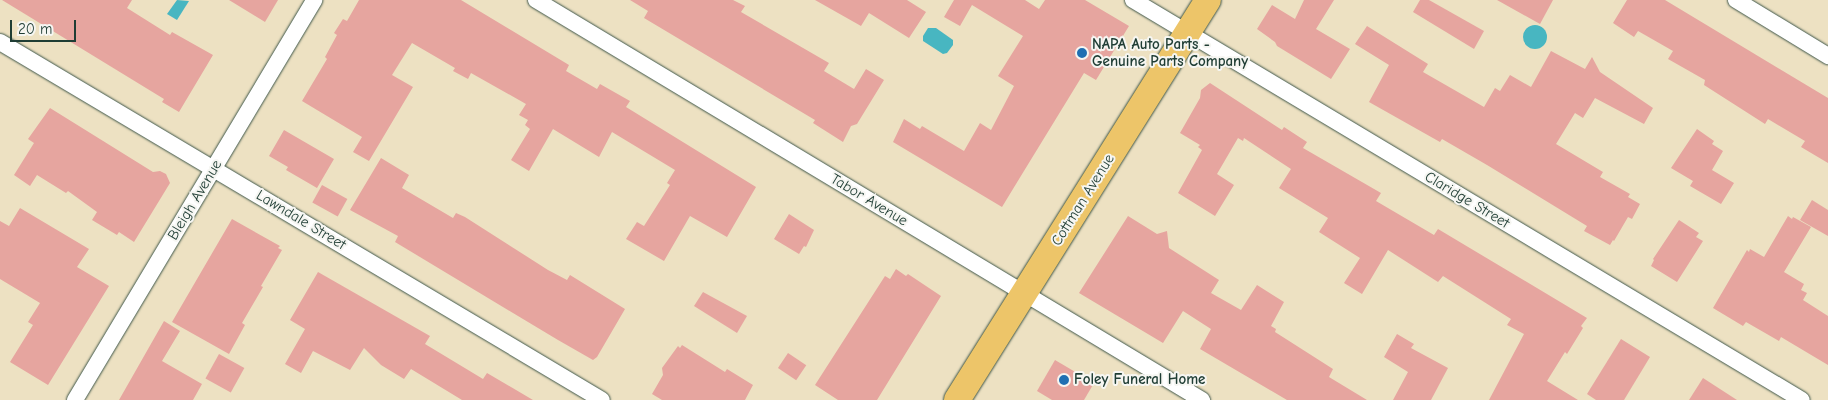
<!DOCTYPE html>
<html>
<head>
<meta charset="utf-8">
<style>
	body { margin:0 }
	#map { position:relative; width:1828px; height:400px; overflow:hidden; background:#ede1c2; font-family:"Comic Neue",sans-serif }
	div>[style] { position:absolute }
	.water>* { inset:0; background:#48b6c1 }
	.round { border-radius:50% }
	.building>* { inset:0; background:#e6a59f; transform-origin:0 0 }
	.roads { filter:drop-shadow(0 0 1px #3e5649) drop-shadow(0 0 1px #3e5649) }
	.minor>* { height:16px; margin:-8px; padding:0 8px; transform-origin:8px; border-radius:8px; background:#fff }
	.primary>* { height:26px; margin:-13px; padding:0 13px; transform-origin:13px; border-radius:13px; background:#edc569 }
	.dots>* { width:14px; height:14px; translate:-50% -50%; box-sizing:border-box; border:2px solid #f6f6f2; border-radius:50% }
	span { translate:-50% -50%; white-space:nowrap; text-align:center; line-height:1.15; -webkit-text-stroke:4px #f6f6f2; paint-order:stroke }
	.poi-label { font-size:15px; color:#1f3d34; font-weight:700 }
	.left { translate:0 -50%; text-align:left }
	.street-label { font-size:15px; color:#1f3d34 }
	.scale { position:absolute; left:10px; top:20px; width:66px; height:22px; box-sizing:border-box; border:2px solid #1f3d34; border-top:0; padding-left:6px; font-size:15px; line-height:18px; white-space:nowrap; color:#1f3d34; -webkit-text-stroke:4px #f6f6f2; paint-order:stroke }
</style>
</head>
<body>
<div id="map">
	<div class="water">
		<div style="clip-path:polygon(177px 0,189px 1px,177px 20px,167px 14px)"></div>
		<div class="round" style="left:1523px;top:25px;width:24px;height:24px"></div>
		<div style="clip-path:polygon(928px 28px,936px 28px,953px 40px,953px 45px,947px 53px,943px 54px,923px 41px,923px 36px)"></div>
	</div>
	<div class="building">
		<div style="clip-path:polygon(2px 0,132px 0,127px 8px,170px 35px,172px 32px,213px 55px,179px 112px,162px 102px,164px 99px)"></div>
		<div style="clip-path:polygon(229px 0,278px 0,265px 22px)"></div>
		<div style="clip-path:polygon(359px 0,461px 0,569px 65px,566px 71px,597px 89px,600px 84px,630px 101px,626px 107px,756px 187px,727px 237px,690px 216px,664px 261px,626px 239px,637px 222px,644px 226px,670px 185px,667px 183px,675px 170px,612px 132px,599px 157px,553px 129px,529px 171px,511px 160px,530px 129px,525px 125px,528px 120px,519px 115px,526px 104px,471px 73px,468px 79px,453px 71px,455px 68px,412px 43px,392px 75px,413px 87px,369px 161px,353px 152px,362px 137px,302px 101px,327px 59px,325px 57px,337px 35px,334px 33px,343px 19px,347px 21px)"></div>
		<div style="clip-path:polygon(630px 0,733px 0,745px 6px,741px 12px,829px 63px,824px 71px,854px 89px,866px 69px,884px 80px,857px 124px,851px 126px,843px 142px,813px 123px,815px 120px,644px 18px,648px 11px)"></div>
		<div style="clip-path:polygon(815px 0,907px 0,926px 12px,909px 38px,869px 13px,861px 26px)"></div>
		<div style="clip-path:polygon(954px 0,1025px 0,1039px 9px,1045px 0,1085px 0,1129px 26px,1096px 80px,1084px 73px,1002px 207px,893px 142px,904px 119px,920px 129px,922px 126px,964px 151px,980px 123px,991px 130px,1014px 86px,998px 76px,1023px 36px,972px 5px,960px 26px,944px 17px)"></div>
		<div style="clip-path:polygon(1304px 0,1334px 0,1316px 29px,1350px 49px,1331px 79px,1277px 46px,1275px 42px,1257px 29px,1272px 5px,1295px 19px)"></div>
		<div style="clip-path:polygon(1420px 0,1429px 0,1484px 31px,1474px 49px,1413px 12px)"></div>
		<div style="clip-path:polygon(1497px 0,1553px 0,1540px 24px)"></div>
		<div style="clip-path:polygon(1627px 0,1665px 0,1828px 98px,1828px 163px,1801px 147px,1805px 141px,1768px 119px,1765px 124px,1704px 85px,1705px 80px,1668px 59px,1673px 51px,1638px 31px,1634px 37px,1613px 23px)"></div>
		<div style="clip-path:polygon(1367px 26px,1428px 64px,1423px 72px,1484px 107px,1495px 88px,1500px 91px,1510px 75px,1531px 87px,1551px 51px,1585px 69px,1592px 57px,1600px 72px,1653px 108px,1644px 124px,1595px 98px,1583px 118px,1575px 113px,1556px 144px,1603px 172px,1600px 177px,1630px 194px,1628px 197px,1640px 204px,1632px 219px,1628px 217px,1614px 241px,1613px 240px,1610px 245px,1584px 231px,1587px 226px,1487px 165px,1442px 139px,1440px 142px,1369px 102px,1389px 65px,1355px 44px)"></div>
		<div style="clip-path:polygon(1210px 83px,1282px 130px,1284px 127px,1307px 142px,1303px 148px,1381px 193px,1376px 201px,1434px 235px,1438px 229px,1587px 318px,1581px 326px,1583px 328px,1567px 354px,1565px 352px,1547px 381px,1578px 400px,1489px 400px,1524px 334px,1507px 325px,1511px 319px,1443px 276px,1438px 282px,1388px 250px,1362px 294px,1344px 283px,1360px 258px,1319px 232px,1328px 218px,1279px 188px,1291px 169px,1244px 138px,1243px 141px,1238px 138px,1217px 174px,1234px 185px,1215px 216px,1178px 193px,1202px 150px,1198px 147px,1200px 145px,1180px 133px,1200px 98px,1201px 90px)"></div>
		<div style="clip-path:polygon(50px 108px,153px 172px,160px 171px,166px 174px,170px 183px,134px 242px,119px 232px,117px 235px,92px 220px,97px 212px,68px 191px,66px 193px,37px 175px,30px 186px,14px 175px,34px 143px,28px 139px)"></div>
		<div style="clip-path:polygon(1697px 129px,1714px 141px,1712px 144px,1723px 151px,1712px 170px,1734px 183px,1721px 204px,1690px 186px,1693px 181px,1671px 168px)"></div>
		<div style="clip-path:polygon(284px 130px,334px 159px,317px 188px,286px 170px,288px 167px,269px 156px)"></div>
		<div style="clip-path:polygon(381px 158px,409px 175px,402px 188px,453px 218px,456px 213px,465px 217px,548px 270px,567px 280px,570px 275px,625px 309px,597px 357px,593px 360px,558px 340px,395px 242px,398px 236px,350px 210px)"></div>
		<div style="left:322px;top:185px;width:29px;height:20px;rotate:29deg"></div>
		<div style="clip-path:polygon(1812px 200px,1828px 210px,1828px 236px,1800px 220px)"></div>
		<div style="clip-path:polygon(20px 208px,89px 249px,77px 267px,109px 286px,48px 385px,10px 362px,33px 325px,28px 322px,40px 303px,0 279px,0 221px,9px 226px)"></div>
		<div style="clip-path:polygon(789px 214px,814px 230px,806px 247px,804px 246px,799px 254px,774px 239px)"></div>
		<div style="clip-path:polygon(1128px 216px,1157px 234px,1167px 231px,1169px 248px,1219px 280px,1211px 293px,1241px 310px,1257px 285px,1284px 302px,1271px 326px,1276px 329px,1275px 332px,1333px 369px,1329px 377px,1367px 400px,1287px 400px,1200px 349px,1211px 329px,1183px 311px,1163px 343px,1079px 293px)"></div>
		<div style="clip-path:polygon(1788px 216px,1792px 219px,1793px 217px,1811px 227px,1784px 272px,1804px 284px,1801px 290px,1807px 293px,1803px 300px,1828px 316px,1828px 365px,1781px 337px,1779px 341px,1746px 322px,1743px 326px,1713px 308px,1747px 250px,1749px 252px,1750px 249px,1764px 257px)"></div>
		<div style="clip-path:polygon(232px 219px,280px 246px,278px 248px,282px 250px,261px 286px,263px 287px,242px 323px,245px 325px,229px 354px,172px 322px)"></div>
		<div style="clip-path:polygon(1679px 220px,1699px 233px,1696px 237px,1703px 241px,1677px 282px,1651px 266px,1654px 260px,1653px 259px)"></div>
		<div style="clip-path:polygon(896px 269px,906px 276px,908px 274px,941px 296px,877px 400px,838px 400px,815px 385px,885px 276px,890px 279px)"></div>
		<div style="clip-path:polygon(318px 272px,430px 336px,425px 344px,483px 379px,487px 373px,533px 400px,462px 400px,411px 369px,404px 379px,381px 365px,364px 348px,350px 370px,313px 351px,301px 373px,285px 364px,305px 329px,290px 320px)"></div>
		<div style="clip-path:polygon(703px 292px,747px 316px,737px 333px,694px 306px)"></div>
		<div style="clip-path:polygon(164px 321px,180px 331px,162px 361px,202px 384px,193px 400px,119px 400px)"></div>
		<div style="clip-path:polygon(1397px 334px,1414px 344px,1411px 348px,1448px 368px,1431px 400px,1393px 400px,1408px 372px,1384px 357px)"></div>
		<div style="clip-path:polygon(1621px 339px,1650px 357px,1624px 400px,1596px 400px,1587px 394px)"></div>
		<div style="clip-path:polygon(682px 345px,725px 372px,727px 369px,753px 385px,745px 400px,662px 400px,652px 394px,663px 375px,662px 368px,678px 346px,680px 348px)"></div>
		<div style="left:788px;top:353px;width:22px;height:18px;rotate:34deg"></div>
		<div style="left:219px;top:354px;width:29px;height:28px;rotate:29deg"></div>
		<div style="clip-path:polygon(1055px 360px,1094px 383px,1084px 400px,1052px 400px,1037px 391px)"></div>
		<div style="clip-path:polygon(1703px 378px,1737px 400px,1689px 400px)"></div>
	</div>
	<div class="roads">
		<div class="minor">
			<div style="left:536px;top:0;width:777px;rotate:30.99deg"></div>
			<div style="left:1133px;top:0;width:779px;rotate:30.88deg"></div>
			<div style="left:1736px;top:0;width:108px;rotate:31.3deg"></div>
			<div style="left:0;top:42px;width:700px;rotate:30.74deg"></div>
			<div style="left:75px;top:400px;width:466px;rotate:-59.1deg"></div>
		</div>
		<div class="primary">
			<div style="left:957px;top:400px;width:472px;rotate:-57.9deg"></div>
		</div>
	</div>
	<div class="dots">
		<div style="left:1082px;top:53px;background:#1f6fb2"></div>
		<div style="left:1064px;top:380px;background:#1f6fb2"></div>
	</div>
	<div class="poi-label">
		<span class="left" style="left:1092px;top:53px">NAPA Auto Parts -<br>Genuine Parts Company</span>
		<span class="left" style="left:1074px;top:380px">Foley Funeral Home</span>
	</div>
	<div class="street-label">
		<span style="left:195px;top:200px;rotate:-59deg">Bleigh Avenue</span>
		<span style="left:869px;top:200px;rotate:31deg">Tabor Avenue</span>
		<span style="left:1083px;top:200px;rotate:-58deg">Cottman Avenue</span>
		<span style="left:1467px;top:200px;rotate:31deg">Claridge Street</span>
		<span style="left:301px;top:220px;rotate:31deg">Lawndale Street</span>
	</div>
	<div class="scale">20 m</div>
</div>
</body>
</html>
